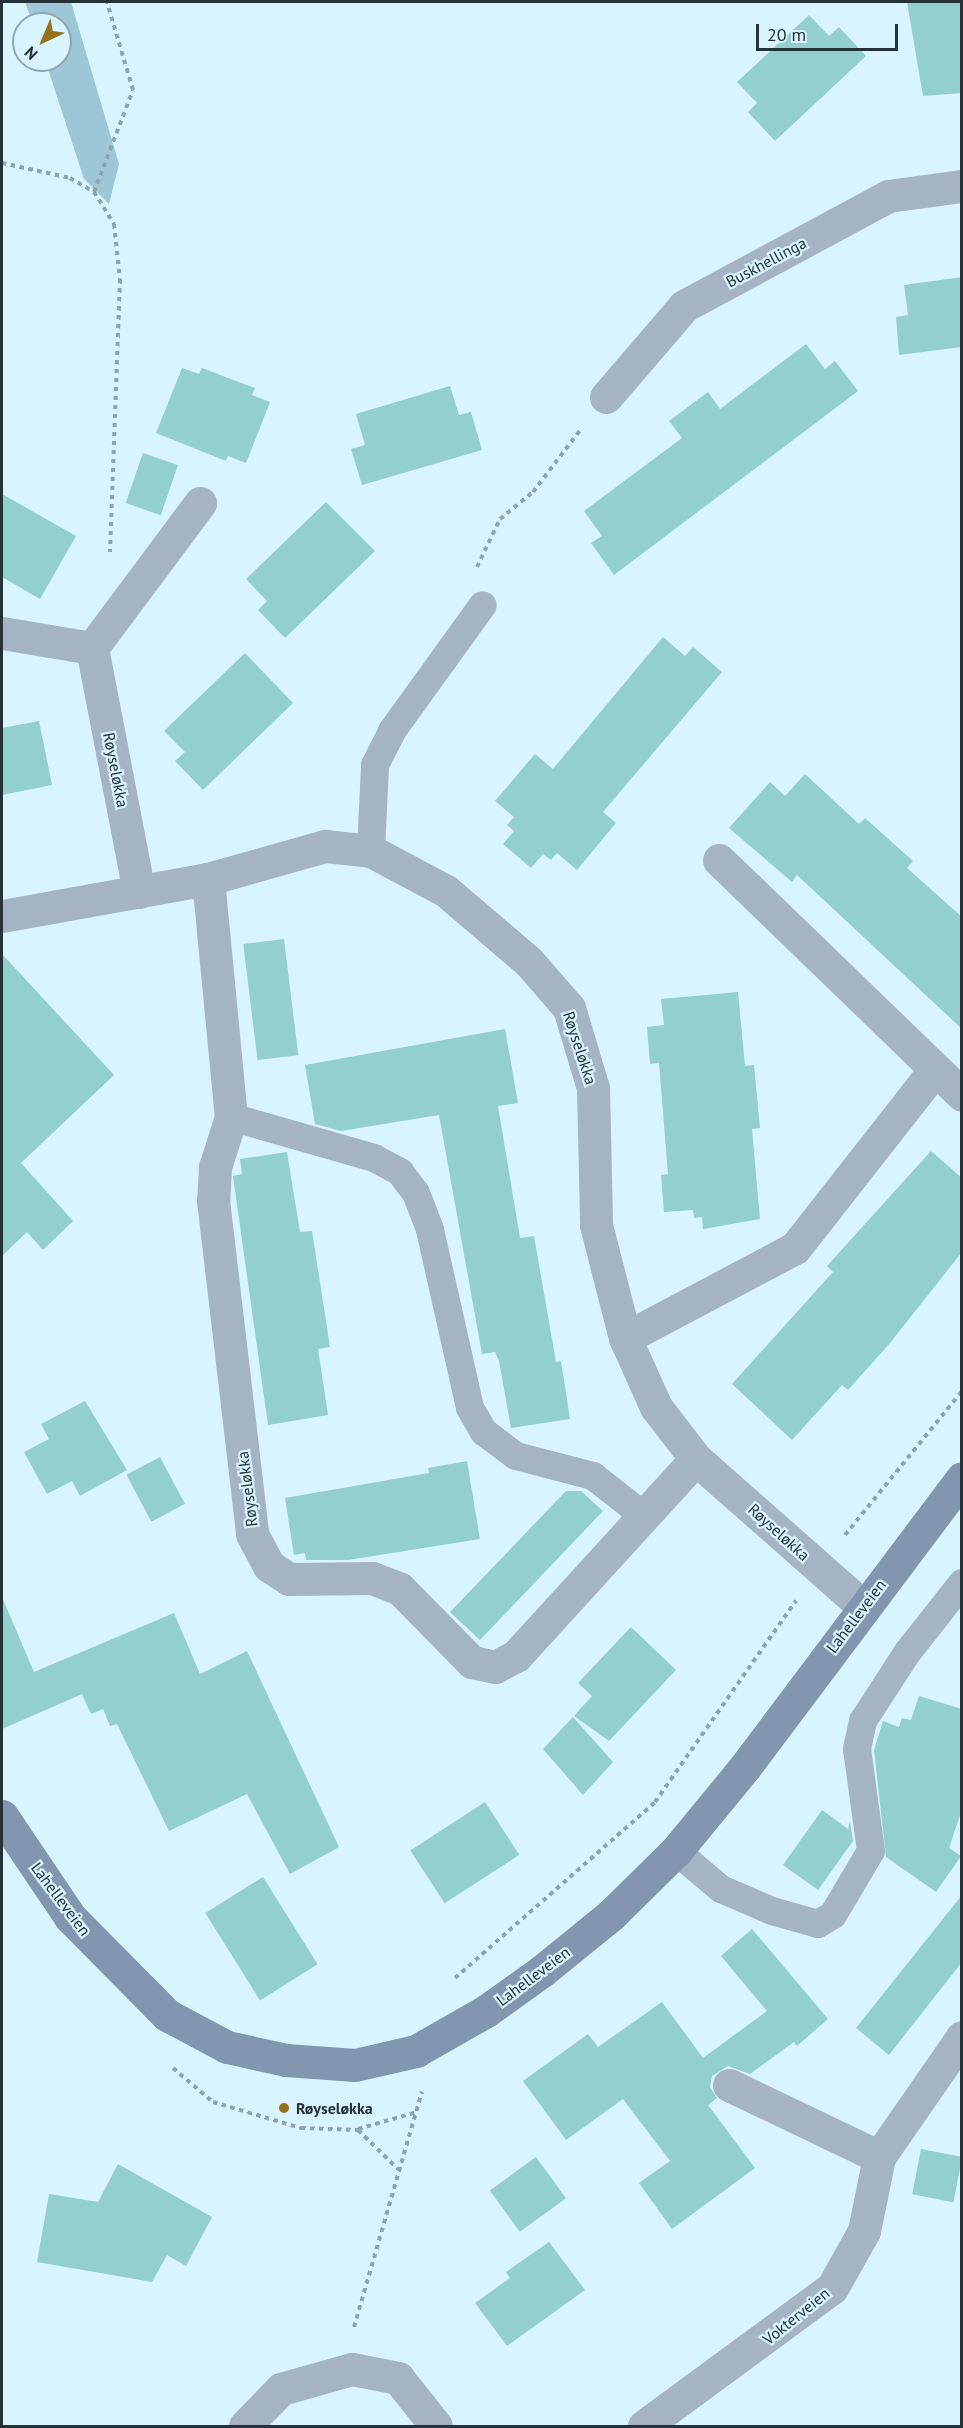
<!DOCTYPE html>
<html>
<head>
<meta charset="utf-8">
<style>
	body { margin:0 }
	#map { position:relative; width:963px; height:2428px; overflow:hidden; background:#d7f4ff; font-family:"PT Sans",sans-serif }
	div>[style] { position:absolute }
	.green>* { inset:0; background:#9dc7d7 }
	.building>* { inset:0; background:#92cfce; transform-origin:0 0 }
	.path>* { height:4px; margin-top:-2px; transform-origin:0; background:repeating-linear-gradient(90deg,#8ea4ad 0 4.5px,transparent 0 9px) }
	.lane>* { height:28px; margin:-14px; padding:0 14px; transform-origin:14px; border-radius:14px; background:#a5b4c4 }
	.street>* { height:33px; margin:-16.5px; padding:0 16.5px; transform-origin:16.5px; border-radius:16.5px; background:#a5b4c4 }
	.secondary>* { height:33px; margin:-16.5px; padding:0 16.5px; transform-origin:16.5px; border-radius:16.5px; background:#8297af }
	.dots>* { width:16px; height:16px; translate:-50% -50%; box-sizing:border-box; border:3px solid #d7f4ff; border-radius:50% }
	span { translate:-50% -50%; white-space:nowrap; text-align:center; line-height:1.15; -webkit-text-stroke:4.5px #d7f4ff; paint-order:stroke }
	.street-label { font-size:16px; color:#253338 }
	.poi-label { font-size:16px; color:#253338; font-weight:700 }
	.left { translate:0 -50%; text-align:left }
	.frame { position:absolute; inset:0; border:3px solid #253338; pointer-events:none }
	.north { position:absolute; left:12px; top:12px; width:60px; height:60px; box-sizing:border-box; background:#d7f4ff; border:2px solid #90a7af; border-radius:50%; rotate:224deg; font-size:16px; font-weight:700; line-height:24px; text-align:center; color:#253338 }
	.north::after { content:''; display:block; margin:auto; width:21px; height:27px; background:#97701a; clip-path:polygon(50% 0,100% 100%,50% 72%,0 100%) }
	.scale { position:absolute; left:756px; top:24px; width:142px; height:27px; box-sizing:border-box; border:3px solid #253338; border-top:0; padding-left:8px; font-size:18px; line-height:21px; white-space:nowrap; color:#253338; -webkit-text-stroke:4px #d7f4ff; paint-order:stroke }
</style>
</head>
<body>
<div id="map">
	<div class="green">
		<div style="clip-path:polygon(25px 2px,71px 2px,119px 164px,109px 204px,84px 179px,45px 60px,60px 60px,60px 24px,33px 24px)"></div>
	</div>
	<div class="building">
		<div style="clip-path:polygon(907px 2px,962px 2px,962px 93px,923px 96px)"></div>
		<div style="clip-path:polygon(809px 15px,829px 36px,839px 27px,866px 56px,775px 141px,748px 112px,757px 103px,737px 82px)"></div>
		<div style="clip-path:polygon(962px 277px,962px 347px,899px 355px,896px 317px,908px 315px,904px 285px)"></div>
		<div style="clip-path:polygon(806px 344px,825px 369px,835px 361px,858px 391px,614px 575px,591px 543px,602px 536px,584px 511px,682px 438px,669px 421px,708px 392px,720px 409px)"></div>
		<div style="clip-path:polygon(182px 368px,199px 374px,202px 368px,228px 378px,255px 388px,252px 395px,270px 402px,246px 463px,228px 456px,226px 461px,156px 433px)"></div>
		<div style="clip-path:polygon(450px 386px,459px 415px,471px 412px,482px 450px,362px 485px,351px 449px,365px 445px,356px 414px)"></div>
		<div style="left:143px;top:453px;width:37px;height:53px;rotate:19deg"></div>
		<div style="clip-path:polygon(2px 494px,76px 536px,40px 599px,2px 577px)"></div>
		<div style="clip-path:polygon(326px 502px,375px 551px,285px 638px,258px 610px,267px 601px,246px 579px)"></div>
		<div style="clip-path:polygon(663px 637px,685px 656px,693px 647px,722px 672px,603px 812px,616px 823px,577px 870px,557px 853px,551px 860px,543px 854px,531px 868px,503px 844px,514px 831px,507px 825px,514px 817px,495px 801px,535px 754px,553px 769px)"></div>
		<div style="clip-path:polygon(245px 653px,293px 703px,203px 790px,175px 761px,185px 752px,164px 731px)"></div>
		<div style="clip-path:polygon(39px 721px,52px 785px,2px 795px,2px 728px)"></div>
		<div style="clip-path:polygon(805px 774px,859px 824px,865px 818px,913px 861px,907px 868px,962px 917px,962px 1029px,797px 875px,792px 882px,729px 828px,770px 782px,785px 796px)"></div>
		<div style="left:284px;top:939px;width:117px;height:41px;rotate:83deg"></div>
		<div style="clip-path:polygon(2px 954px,114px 1075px,21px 1163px,73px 1221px,43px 1250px,27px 1232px,2px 1256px)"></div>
		<div style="clip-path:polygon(738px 992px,745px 1066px,754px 1065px,760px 1128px,752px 1129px,760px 1219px,703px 1229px,702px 1217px,694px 1218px,693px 1210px,664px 1212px,661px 1175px,668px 1174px,659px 1063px,650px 1064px,647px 1027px,664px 1025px,661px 999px)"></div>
		<div style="clip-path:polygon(505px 1029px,518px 1103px,498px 1106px,520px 1238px,534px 1236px,556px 1362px,561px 1361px,570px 1419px,511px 1428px,499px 1361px,495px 1352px,482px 1354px,439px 1115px,341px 1131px,315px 1124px,305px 1065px)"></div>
		<div style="clip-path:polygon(931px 1151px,962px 1178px,962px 1252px,890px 1343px,848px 1390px,842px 1385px,792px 1440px,732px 1384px,833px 1272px,827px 1266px)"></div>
		<div style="clip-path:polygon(287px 1152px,300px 1232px,312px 1231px,330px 1347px,318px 1349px,328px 1415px,268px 1425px,233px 1176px,242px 1174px,240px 1159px)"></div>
		<div style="clip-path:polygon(85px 1401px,127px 1470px,80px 1496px,72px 1481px,47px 1494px,24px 1452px,49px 1439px,41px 1424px)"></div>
		<div style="left:160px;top:1457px;width:53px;height:38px;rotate:62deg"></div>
		<div style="clip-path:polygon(467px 1461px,480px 1539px,348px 1560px,306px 1560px,305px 1553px,294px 1555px,285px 1498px,429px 1473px,428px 1468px)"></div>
		<div style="clip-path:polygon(566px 1491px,581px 1491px,603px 1511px,480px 1640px,450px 1612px)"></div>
		<div style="clip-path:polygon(2px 1597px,34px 1672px,174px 1613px,200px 1674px,247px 1651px,339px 1847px,290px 1874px,247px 1794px,169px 1831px,117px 1724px,110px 1726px,103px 1709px,91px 1714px,82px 1694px,2px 1729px)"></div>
		<div style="clip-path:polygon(631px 1627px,676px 1670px,609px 1741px,574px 1716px,592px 1696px,578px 1683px)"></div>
		<div style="clip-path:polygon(919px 1696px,962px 1709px,962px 1809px,949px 1848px,961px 1856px,936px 1892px,886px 1857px,874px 1750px,883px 1721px,899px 1727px,902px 1718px,911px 1720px)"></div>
		<div style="clip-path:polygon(573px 1717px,613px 1762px,583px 1795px,543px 1749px)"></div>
		<div style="left:485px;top:1802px;width:63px;height:89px;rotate:57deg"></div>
		<div style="clip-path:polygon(822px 1810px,848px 1829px,850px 1821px,853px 1841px,818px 1890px,783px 1865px)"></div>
		<div style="left:263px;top:1877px;width:103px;height:68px;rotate:58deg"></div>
		<div style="clip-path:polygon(962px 1895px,962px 1962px,889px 2055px,856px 2028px)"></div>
		<div style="clip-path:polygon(752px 1929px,828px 2019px,797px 2046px,794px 2042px,750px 2074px,728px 2066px,712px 2076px,710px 2087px,717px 2098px,708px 2105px,755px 2168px,672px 2229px,639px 2183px,670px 2161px,623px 2099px,566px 2140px,523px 2081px,588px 2034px,598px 2047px,662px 2002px,703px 2058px,767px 2011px,721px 1956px)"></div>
		<div style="left:921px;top:2149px;width:42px;height:46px;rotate:11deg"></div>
		<div style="left:536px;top:2157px;width:51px;height:57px;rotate:54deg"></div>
		<div style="clip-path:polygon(118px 2164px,212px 2217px,186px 2266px,167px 2255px,152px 2282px,37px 2262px,49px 2194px,98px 2202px)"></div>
		<div style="clip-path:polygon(549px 2242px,585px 2290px,507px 2346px,475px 2303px,510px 2278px,506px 2272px)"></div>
	</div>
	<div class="path">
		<div style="left:2px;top:163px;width:70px;rotate:12.4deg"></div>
		<div style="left:70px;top:178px;width:28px;rotate:30deg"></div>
		<div style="left:94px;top:192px;width:38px;rotate:58deg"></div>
		<div style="left:114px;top:224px;width:55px;rotate:83.8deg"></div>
		<div style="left:120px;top:279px;width:273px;rotate:92.1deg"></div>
		<div style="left:94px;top:192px;width:109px;rotate:-69.1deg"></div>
		<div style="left:133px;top:90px;width:92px;rotate:-106.5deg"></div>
		<div style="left:477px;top:567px;width:53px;rotate:-64.4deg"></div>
		<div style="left:500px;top:519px;width:43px;rotate:-39.3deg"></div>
		<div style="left:533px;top:492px;width:79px;rotate:-52.7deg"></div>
		<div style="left:845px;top:1535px;width:186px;rotate:-50.9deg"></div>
		<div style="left:455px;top:1978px;width:266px;rotate:-41.3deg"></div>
		<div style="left:655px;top:1802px;width:246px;rotate:-55deg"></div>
		<div style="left:173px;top:2068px;width:52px;rotate:40.4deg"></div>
		<div style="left:213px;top:2102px;width:92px;rotate:16.5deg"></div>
		<div style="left:301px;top:2128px;width:57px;rotate:2deg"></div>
		<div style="left:358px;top:2130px;width:56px;rotate:44.3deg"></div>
		<div style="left:358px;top:2129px;width:61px;rotate:-16.1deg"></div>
		<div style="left:354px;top:2327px;width:245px;rotate:-73.9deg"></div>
	</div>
	<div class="lane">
		<div style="left:371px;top:851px;width:86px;rotate:-87.3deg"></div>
		<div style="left:375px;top:765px;width:38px;rotate:-63deg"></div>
		<div style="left:392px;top:731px;width:155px;rotate:-54.2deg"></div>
		<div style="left:231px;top:1117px;width:149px;rotate:16deg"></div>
		<div style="left:374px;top:1158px;width:30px;rotate:28deg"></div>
		<div style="left:400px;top:1172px;width:26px;rotate:53deg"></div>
		<div style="left:416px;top:1193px;width:40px;rotate:69deg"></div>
		<div style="left:430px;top:1230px;width:182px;rotate:77.3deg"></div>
		<div style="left:470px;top:1408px;width:28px;rotate:60deg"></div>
		<div style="left:484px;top:1432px;width:40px;rotate:37deg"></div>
		<div style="left:516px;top:1456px;width:80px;rotate:14.6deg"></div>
		<div style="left:593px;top:1476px;width:65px;rotate:38.1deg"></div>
		<div style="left:676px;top:1851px;width:59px;rotate:40.2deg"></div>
		<div style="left:721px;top:1889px;width:56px;rotate:23.3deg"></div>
		<div style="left:772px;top:1911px;width:48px;rotate:15.8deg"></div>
		<div style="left:818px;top:1924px;width:17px;rotate:-31deg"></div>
		<div style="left:833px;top:1915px;width:74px;rotate:-59.3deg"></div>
		<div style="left:871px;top:1851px;width:103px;rotate:-97.8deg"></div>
		<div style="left:857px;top:1749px;width:29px;rotate:-78deg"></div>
		<div style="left:863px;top:1721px;width:81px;rotate:-57.1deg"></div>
		<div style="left:907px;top:1653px;width:89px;rotate:-51.8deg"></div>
	</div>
	<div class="street">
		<div style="left:606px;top:397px;width:120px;rotate:-49.4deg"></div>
		<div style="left:684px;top:306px;width:232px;rotate:-28.3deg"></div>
		<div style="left:888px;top:196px;width:75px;rotate:-7.7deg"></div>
		<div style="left:2px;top:633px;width:91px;rotate:9.5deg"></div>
		<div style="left:719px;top:860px;width:338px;rotate:44deg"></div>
		<div style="left:208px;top:879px;width:239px;rotate:84.5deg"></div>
		<div style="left:231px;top:1117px;width:52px;rotate:107.7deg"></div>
		<div style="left:215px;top:1167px;width:33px;rotate:93deg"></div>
		<div style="left:213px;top:1200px;width:336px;rotate:83.3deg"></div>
		<div style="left:252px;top:1534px;width:36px;rotate:62deg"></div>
		<div style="left:269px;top:1566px;width:24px;rotate:33deg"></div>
		<div style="left:289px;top:1579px;width:83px;rotate:-0.7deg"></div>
		<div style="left:372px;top:1578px;width:30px;rotate:21deg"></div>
		<div style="left:400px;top:1589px;width:103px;rotate:45.4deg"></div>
		<div style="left:472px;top:1662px;width:24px;rotate:12deg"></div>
		<div style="left:495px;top:1667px;width:24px;rotate:-28deg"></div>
		<div style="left:516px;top:1656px;width:267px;rotate:-47.6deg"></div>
		<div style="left:139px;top:892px;width:248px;rotate:-100.9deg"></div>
		<div style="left:92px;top:648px;width:181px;rotate:-53.3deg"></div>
		<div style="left:2px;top:916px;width:209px;rotate:-10.2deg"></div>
		<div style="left:208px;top:879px;width:122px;rotate:-15.8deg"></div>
		<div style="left:325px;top:846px;width:46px;rotate:6.2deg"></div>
		<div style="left:371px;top:851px;width:85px;rotate:28.1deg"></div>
		<div style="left:446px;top:891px;width:109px;rotate:40.5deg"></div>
		<div style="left:529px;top:962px;width:61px;rotate:49deg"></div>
		<div style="left:569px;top:1008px;width:84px;rotate:73.3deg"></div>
		<div style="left:593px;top:1088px;width:137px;rotate:88.7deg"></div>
		<div style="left:596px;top:1225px;width:117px;rotate:75.6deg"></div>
		<div style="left:625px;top:1338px;width:76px;rotate:65.8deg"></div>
		<div style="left:656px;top:1407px;width:66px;rotate:52.4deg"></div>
		<div style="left:696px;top:1459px;width:222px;rotate:41.4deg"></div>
		<div style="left:625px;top:1338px;width:192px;rotate:-27.9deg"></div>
		<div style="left:795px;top:1248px;width:225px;rotate:-51.9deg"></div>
		<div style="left:729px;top:2085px;width:166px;rotate:25.6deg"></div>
		<div style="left:245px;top:2426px;width:52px;rotate:-45.8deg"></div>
		<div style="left:281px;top:2389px;width:74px;rotate:-15.7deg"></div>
		<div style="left:352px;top:2369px;width:47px;rotate:11.1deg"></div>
		<div style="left:398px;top:2378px;width:61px;rotate:51.6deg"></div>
		<div style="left:644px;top:2426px;width:233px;rotate:-36.3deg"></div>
		<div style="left:832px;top:2288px;width:65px;rotate:-60.7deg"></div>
		<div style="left:864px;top:2231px;width:76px;rotate:-78.5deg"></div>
		<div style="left:879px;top:2157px;width:146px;rotate:-55.3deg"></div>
	</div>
	<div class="secondary">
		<div style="left:2px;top:1816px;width:122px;rotate:56deg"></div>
		<div style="left:70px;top:1917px;width:138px;rotate:45.3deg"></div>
		<div style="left:167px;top:2015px;width:68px;rotate:28.1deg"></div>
		<div style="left:227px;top:2047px;width:60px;rotate:12.4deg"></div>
		<div style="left:286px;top:2060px;width:69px;rotate:4.1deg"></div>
		<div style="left:355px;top:2065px;width:63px;rotate:-12.9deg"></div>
		<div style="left:416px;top:2051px;width:81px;rotate:-29.7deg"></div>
		<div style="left:486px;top:2011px;width:69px;rotate:-35.5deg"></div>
		<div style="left:542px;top:1971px;width:89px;rotate:-39.1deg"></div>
		<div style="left:611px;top:1915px;width:91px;rotate:-44.6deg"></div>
		<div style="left:676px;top:1851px;width:109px;rotate:-50.6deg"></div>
		<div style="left:745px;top:1767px;width:361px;rotate:-53.1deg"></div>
	</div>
	<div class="dots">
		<div style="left:284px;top:2108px;background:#97701a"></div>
	</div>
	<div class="street-label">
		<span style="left:766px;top:262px;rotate:-28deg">Buskhellinga</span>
		<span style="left:116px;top:770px;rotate:79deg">Røyseløkka</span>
		<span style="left:580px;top:1048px;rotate:72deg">Røyseløkka</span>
		<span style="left:247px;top:1489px;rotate:-97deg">Røyseløkka</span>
		<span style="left:779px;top:1532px;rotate:42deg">Røyseløkka</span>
		<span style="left:856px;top:1616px;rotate:-53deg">Lahelleveien</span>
		<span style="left:61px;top:1899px;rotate:53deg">Lahelleveien</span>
		<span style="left:533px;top:1976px;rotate:-37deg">Lahelleveien</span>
		<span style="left:796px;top:2316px;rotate:-39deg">Vokterveien</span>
	</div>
	<div class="poi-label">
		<span class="left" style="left:296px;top:2108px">Røyseløkka</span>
	</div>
	<div class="frame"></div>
	<div class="north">N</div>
	<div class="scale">20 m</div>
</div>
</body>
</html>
